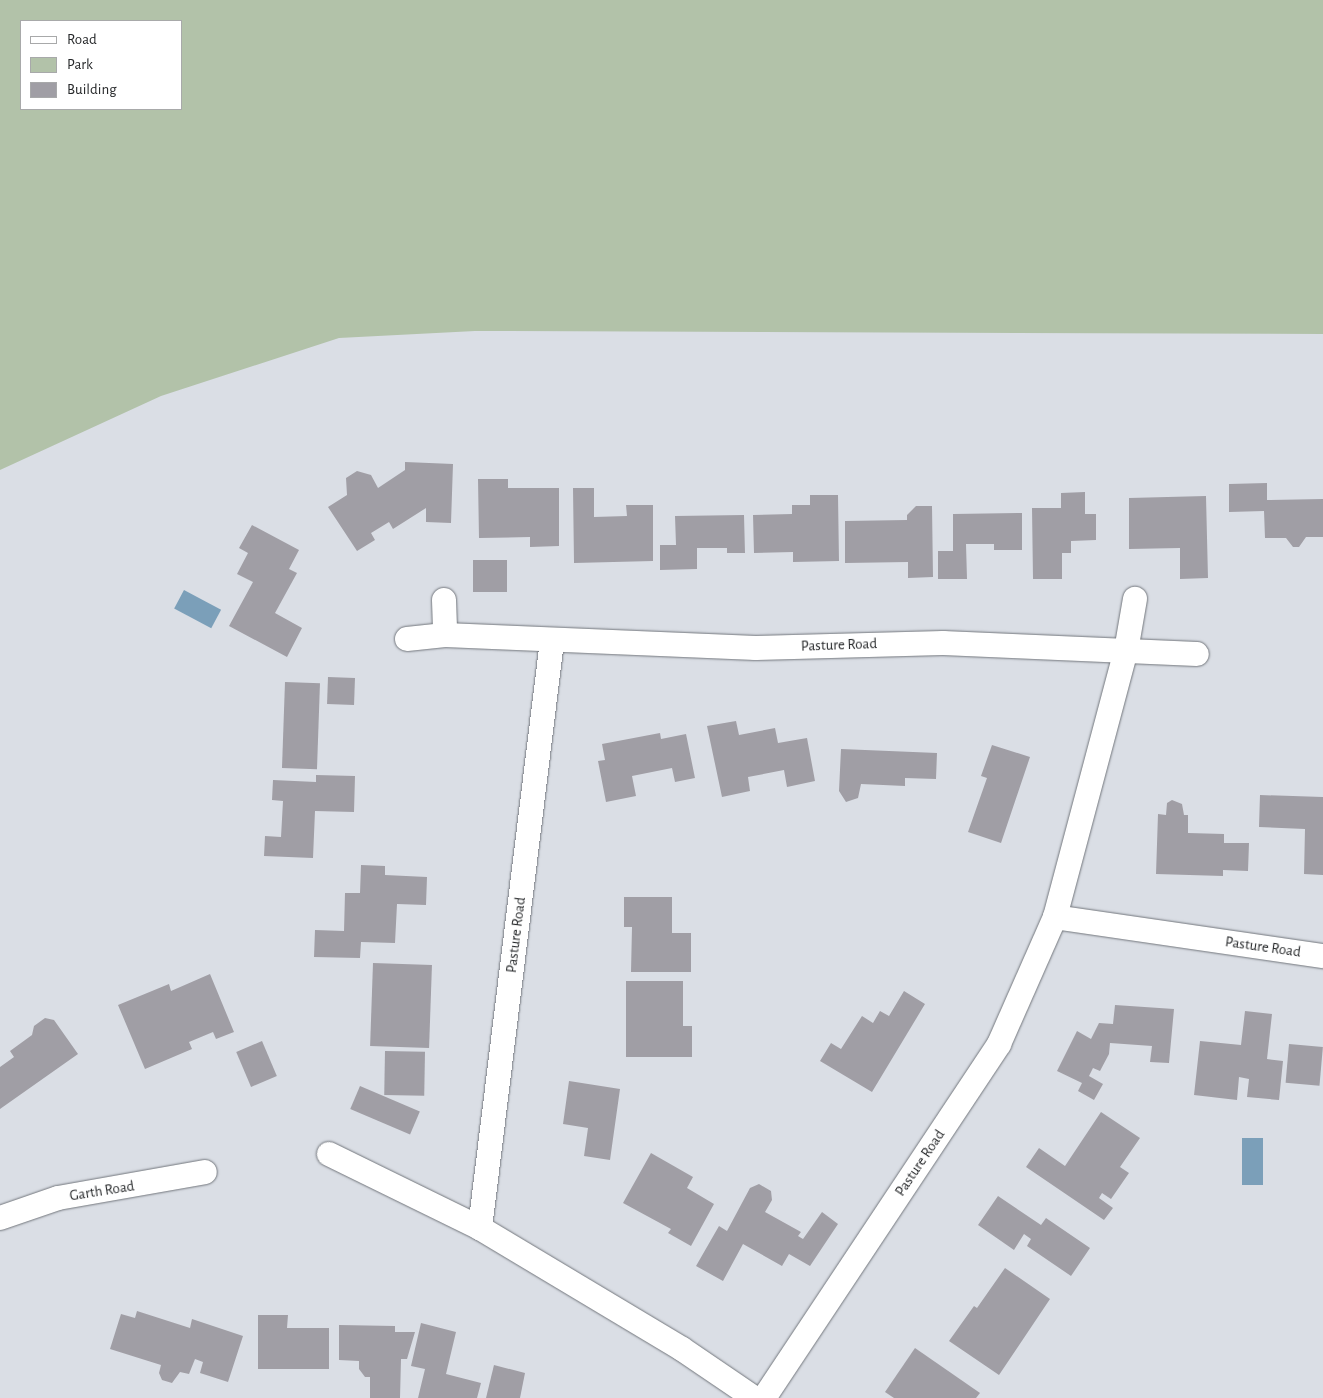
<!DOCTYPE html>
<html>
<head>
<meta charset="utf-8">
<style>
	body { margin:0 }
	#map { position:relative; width:1323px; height:1398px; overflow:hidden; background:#dadee5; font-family:"Alegreya Sans",sans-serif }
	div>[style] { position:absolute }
	.green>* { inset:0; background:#b2c2a9 }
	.water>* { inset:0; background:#7b9fb9; transform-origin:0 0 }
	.building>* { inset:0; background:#a09ea5; transform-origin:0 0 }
	.roads { filter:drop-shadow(0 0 1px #72767c) drop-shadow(0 0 1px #72767c) }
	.minor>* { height:24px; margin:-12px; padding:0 12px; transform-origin:12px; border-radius:12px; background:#fff }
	span { translate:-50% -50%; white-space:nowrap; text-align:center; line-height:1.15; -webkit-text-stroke:5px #fff; paint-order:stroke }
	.street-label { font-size:15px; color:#26282a }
	.legend { position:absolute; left:20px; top:20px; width:162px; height:90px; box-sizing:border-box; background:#fff; border:1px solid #a8a9aa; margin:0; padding:6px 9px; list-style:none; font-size:15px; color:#26282a }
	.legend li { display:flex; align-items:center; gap:10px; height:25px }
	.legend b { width:25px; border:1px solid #a8a9aa }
</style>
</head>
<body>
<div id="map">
	<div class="green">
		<div style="clip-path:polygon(evenodd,0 0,1323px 0,1323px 334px,475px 331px,339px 338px,161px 396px,0 470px,0 0,21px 21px,181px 21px,181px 109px,21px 109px,21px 21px)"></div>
	</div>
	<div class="water">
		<div style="left:184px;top:590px;width:42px;height:21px;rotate:28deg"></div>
		<div style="left:1242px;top:1138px;width:21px;height:47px"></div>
	</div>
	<div class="building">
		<div style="clip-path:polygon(405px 462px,453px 464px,451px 523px,426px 522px,426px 508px,393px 529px,389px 522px,371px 533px,375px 540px,357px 551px,328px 507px,347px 495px,346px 478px,357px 471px,371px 475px,378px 488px,405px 470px)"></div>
		<div style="clip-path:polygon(478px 479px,508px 479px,508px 488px,559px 488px,559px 546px,530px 547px,530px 537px,479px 538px)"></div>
		<div style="clip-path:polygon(1267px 483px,1267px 500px,1323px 499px,1323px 537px,1306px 537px,1299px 547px,1293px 547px,1286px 538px,1265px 538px,1264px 511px,1229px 512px,1229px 484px)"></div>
		<div style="clip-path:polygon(573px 488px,594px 488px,594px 517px,627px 516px,626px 505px,653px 505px,653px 561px,574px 563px)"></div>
		<div style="clip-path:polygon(1085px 492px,1085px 514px,1096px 514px,1096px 540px,1071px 541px,1071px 553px,1062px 553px,1062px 579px,1033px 579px,1032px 508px,1061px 508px,1061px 493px)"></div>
		<div style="clip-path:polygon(810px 495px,838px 495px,839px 561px,793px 562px,793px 552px,754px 553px,753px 515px,792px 514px,792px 505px,810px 505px)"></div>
		<div style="clip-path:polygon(1206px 496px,1208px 578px,1180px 579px,1180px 548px,1129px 549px,1129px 498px)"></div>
		<div style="clip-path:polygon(916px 506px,932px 506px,933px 577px,908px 578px,908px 562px,845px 563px,845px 521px,907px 520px,907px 515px)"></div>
		<div style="clip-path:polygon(1022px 513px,1022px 550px,994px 550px,994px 544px,966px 544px,967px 579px,938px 579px,938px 551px,953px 551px,953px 514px)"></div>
		<div style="clip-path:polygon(744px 515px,745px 553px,727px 553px,727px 548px,697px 548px,697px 569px,660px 570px,660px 545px,676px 545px,675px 516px)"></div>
		<div style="clip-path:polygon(252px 525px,299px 550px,289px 569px,297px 573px,275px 613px,302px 628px,287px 657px,229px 626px,253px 582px,237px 574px,248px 553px,239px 548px)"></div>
		<div style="left:473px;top:560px;width:34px;height:32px"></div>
		<div style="left:328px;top:677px;width:27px;height:27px;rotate:2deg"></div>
		<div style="left:285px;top:682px;width:35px;height:86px;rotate:2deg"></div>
		<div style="clip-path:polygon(736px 721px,739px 735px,775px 728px,778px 743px,807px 738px,815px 781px,787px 787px,784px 770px,748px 777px,750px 791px,722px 797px,707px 726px)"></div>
		<div style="clip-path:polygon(660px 733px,661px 739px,686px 734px,695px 778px,675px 782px,672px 768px,632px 776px,636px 796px,606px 802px,598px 761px,605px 760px,602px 744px)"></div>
		<div style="clip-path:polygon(992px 745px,1030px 757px,1001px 843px,968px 832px,987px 778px,981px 776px)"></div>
		<div style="clip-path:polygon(841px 749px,937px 753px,936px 779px,905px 778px,905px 786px,861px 784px,858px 798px,846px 802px,839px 791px)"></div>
		<div style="clip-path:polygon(316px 775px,355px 776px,354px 812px,315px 811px,313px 858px,264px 856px,265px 836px,281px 837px,283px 801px,272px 800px,273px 780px,316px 782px)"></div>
		<div style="clip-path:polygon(1260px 795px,1323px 797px,1323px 875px,1304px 874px,1305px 829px,1259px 827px)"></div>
		<div style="clip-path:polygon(1172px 800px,1182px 804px,1184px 815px,1188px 815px,1188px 833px,1224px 834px,1224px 843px,1249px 843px,1248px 871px,1223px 870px,1223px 876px,1156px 874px,1158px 814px,1166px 815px,1167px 803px)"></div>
		<div style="clip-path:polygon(361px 865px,385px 866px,385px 875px,427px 877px,426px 905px,397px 904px,395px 943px,361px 942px,360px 958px,314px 957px,315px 930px,344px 931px,345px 893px,360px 893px)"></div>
		<div style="clip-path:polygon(624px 897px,672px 897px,672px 933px,691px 933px,691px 972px,631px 972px,632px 927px,624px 927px)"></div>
		<div style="left:373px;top:963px;width:59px;height:83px;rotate:2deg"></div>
		<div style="clip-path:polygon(210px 974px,234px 1032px,216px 1039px,213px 1032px,189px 1042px,192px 1049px,145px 1069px,118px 1005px,169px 984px,171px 991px)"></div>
		<div style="clip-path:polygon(626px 981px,683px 981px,683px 1026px,692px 1026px,692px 1057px,626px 1057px)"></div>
		<div style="clip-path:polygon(904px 991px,925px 1004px,872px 1092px,820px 1061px,831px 1043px,841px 1049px,862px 1016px,873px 1023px,880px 1011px,889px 1016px)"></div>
		<div style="clip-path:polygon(1115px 1005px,1174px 1009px,1169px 1063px,1150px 1062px,1152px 1046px,1110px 1043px,1109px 1054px,1100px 1071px,1093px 1068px,1089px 1076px,1103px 1084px,1094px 1100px,1078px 1091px,1082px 1083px,1057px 1071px,1077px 1031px,1091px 1039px,1099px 1023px,1113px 1024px)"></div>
		<div style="clip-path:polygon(1245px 1011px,1272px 1014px,1267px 1059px,1283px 1061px,1279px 1100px,1247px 1097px,1249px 1079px,1239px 1077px,1237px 1100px,1194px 1095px,1200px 1041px,1241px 1045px)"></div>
		<div style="clip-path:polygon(45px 1018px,54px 1020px,78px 1054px,0 1109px,0 1067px,14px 1057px,10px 1051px,32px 1035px,34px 1026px)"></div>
		<div style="left:262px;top:1041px;width:38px;height:28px;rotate:67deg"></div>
		<div style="left:1289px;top:1044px;width:34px;height:39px;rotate:5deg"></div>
		<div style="left:385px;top:1051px;width:40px;height:44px;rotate:1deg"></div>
		<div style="clip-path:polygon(569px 1081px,620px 1089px,610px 1160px,584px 1156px,588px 1128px,563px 1124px)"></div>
		<div style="left:360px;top:1086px;width:65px;height:25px;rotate:23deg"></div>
		<div style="clip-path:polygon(1101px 1112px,1140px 1138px,1120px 1167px,1129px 1173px,1111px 1199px,1102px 1193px,1099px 1198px,1113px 1208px,1104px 1220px,1026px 1167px,1039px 1148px,1065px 1166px)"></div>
		<div style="clip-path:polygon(651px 1153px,693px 1177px,687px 1188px,714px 1204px,691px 1246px,668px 1233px,671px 1229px,623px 1203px)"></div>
		<div style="clip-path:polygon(759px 1184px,771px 1191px,772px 1200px,765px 1212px,801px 1232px,798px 1236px,803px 1239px,822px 1212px,838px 1224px,810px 1266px,789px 1254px,782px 1266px,743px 1244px,723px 1281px,696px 1266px,719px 1226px,727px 1231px,750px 1188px)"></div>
		<div style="clip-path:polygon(998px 1196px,1041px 1225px,1046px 1218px,1090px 1248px,1071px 1276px,1027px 1246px,1031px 1239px,1024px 1234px,1014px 1250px,978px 1225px)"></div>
		<div style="clip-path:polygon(1005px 1268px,1050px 1299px,999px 1375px,949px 1341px,974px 1306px,977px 1308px)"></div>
		<div style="clip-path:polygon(137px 1311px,190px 1328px,192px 1319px,243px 1336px,228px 1382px,200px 1373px,203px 1362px,195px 1359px,189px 1374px,180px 1372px,172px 1383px,162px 1380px,159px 1373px,161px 1365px,110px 1349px,121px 1314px,135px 1318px)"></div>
		<div style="clip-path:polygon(258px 1315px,288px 1315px,287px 1328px,329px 1328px,329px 1369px,258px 1369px)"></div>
		<div style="clip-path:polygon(421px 1323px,456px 1332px,446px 1374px,481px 1383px,477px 1398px,418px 1398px,425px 1369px,411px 1366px)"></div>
		<div style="clip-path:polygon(339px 1325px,395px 1326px,395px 1332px,415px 1332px,407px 1359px,401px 1359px,400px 1398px,370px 1398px,370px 1377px,365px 1377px,359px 1369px,359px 1361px,339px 1360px)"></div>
		<div style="clip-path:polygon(915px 1348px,980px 1393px,976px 1398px,894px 1398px,885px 1392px)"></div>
		<div style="clip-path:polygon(494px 1365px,525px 1373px,520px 1398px,486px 1398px)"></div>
	</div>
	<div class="roads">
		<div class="minor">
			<div style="left:444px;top:600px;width:35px;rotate:88deg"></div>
			<div style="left:407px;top:639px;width:38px;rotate:-6deg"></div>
			<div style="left:445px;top:635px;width:311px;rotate:2.4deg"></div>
			<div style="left:756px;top:648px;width:187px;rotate:-1.5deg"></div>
			<div style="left:943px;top:643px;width:254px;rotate:2.5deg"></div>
			<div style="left:1055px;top:917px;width:271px;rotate:8.3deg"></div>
			<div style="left:329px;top:1154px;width:168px;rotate:26.1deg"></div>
			<div style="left:480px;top:1228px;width:235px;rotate:30.9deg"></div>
			<div style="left:682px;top:1349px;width:87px;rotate:34.2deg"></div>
			<div style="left:0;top:1218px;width:61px;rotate:-19deg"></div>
			<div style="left:58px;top:1198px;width:149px;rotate:-10deg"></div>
			<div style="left:480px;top:1228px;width:591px;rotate:-83.01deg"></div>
			<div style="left:764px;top:1398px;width:425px;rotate:-56.4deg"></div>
			<div style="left:999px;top:1044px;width:139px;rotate:-66.2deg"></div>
			<div style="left:1055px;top:917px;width:275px;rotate:-75.1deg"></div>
			<div style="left:1126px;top:651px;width:53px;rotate:-80.2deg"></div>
		</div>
	</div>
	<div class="street-label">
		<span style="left:839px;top:645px;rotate:-2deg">Pasture Road</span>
		<span style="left:516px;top:935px;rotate:-83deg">Pasture Road</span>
		<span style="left:1263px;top:947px;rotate:8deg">Pasture Road</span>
		<span style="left:920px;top:1163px;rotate:-56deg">Pasture Road</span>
		<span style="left:102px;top:1191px;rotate:-9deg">Garth Road</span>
	</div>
	<ul class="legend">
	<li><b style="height:6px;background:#fff"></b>Road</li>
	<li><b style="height:14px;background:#b2c2a9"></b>Park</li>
	<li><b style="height:14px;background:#a09ea5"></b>Building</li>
	</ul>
</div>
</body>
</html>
